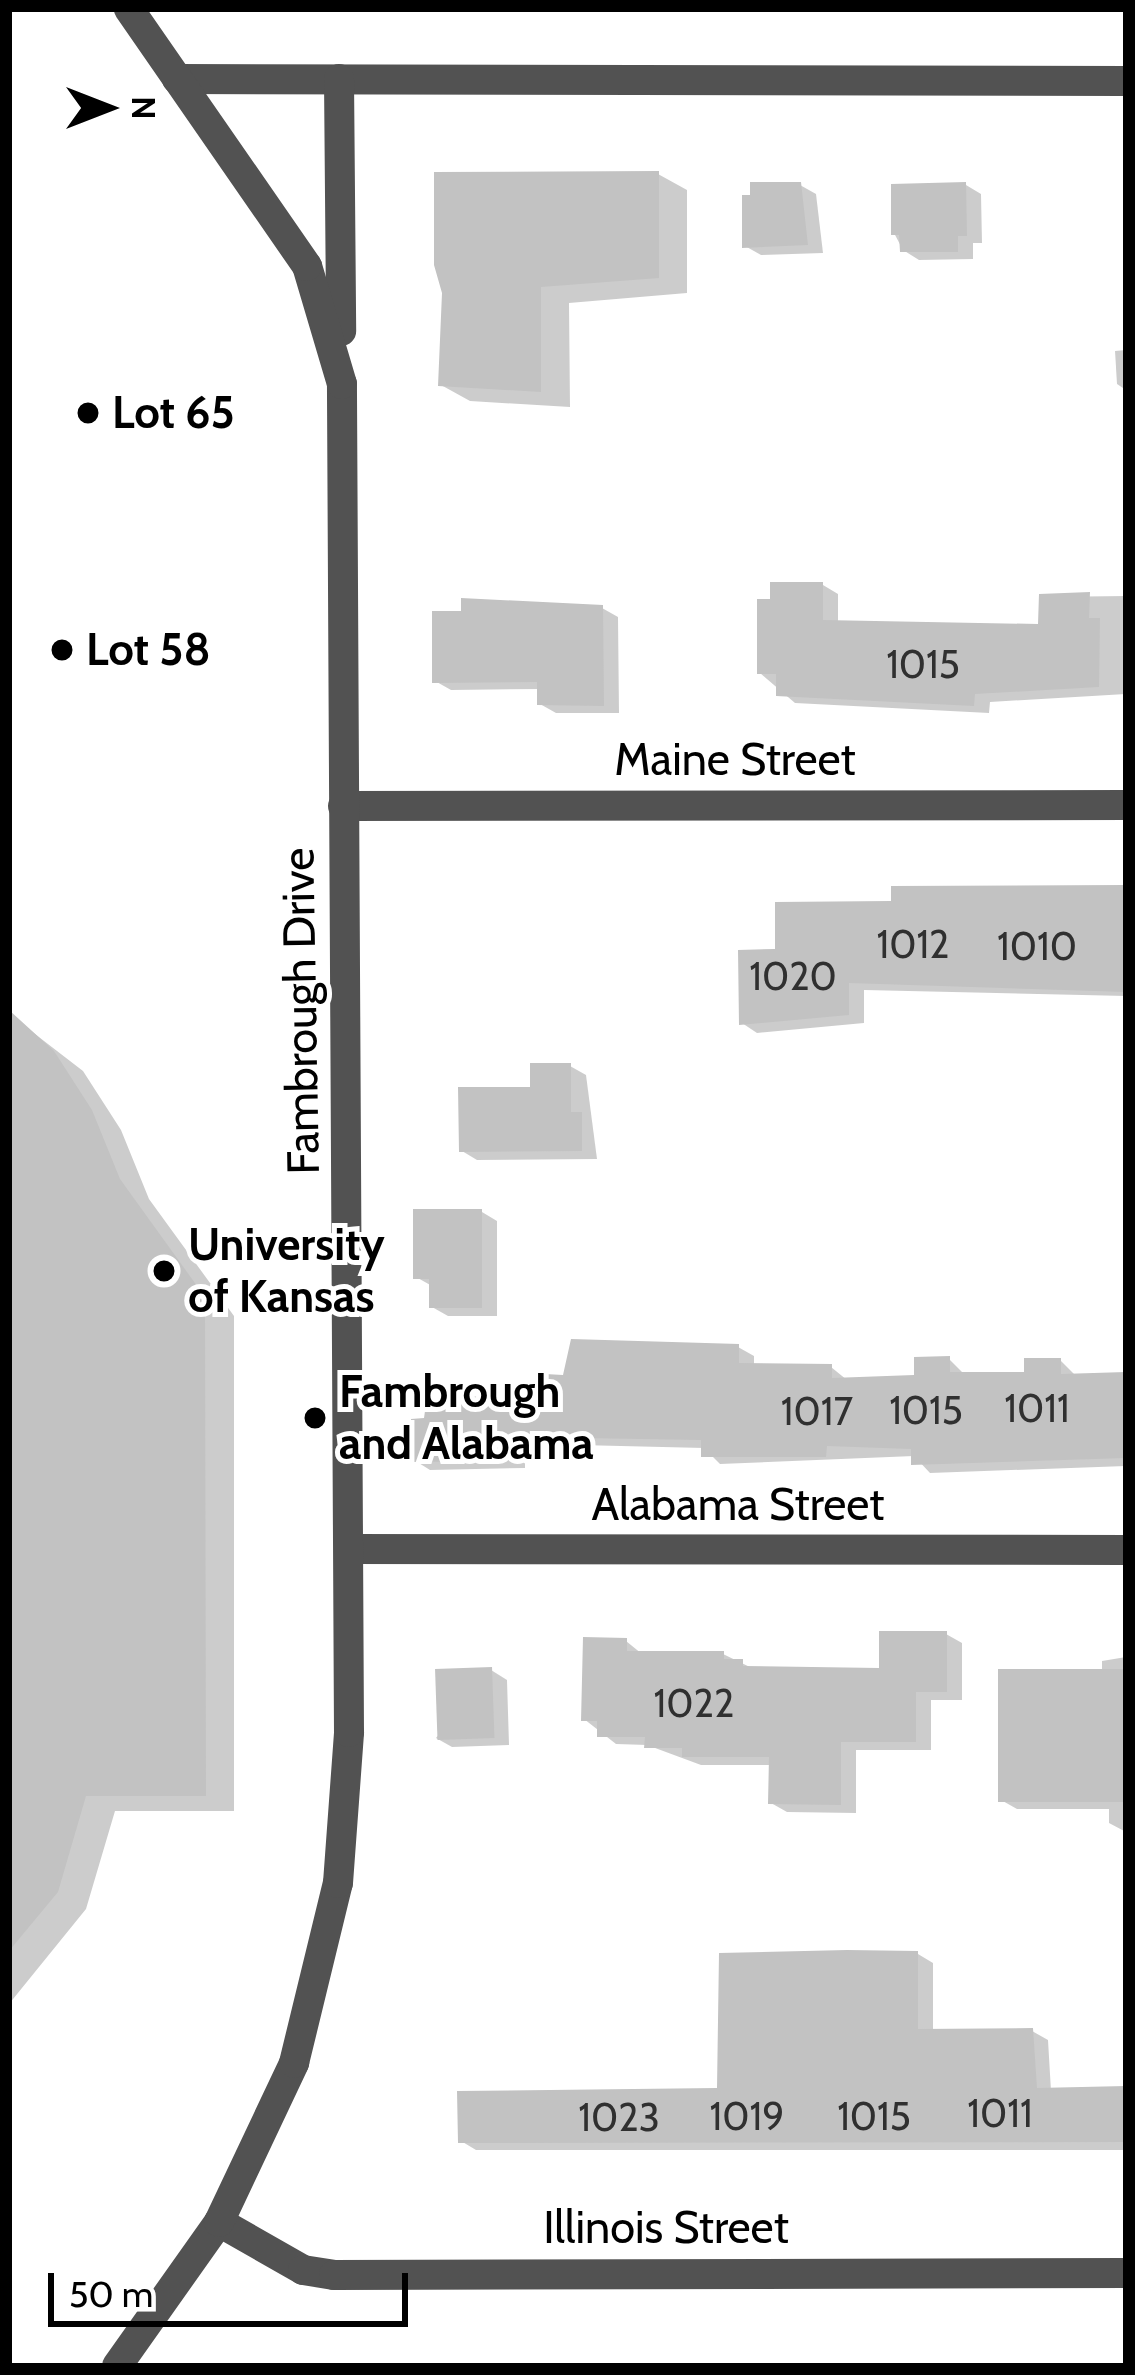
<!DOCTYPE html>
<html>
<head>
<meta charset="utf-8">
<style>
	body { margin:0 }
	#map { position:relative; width:1135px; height:2375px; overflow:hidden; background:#fff; font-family:Cabin,sans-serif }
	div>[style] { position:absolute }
	.shadow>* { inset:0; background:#0003 }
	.building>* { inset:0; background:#c2c2c2; transform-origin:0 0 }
	.minor>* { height:30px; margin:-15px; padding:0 15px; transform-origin:15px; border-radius:15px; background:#525252 }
	.dots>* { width:33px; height:33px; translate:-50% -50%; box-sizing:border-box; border:6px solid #fff; border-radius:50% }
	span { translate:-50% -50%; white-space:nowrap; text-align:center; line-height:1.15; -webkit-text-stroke:10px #fff; paint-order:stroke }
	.number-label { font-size:39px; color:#303030 }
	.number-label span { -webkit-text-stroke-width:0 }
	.poi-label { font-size:45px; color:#000; font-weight:700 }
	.left { translate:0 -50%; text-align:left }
	.street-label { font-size:45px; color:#000 }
	.frame { position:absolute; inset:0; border:12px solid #000; pointer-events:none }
	.north { position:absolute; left:48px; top:48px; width:120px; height:120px; -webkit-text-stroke:9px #fff; paint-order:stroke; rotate:90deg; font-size:33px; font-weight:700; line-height:48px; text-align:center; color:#000 }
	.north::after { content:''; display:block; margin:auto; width:42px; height:54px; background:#000; clip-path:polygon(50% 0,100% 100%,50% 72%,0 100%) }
	.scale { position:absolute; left:48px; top:2273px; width:360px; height:54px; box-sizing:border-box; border:6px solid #000; border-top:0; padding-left:15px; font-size:36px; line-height:42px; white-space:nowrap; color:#000; -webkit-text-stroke:9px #fff; paint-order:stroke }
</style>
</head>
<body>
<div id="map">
	<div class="shadow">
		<div style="clip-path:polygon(658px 174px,687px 190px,687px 293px,569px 303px,570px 407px,470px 401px,441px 385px,445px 292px)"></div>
		<div style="clip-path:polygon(800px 185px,816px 194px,823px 253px,761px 255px,745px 246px)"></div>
		<div style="clip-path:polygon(966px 185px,981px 194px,982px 243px,973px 243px,973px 259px,919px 260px,903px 250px,894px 233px)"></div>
		<div style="clip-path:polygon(1126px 350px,1126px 390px,1117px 384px,1115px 351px)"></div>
		<div style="clip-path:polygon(823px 585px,838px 594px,838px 623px,1041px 627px,1042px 597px,1126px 596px,1126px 694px,990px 702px,989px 713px,795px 703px,760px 673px)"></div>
		<div style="clip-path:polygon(602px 608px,618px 617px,619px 713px,556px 713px,540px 704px,540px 689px,451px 690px,435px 681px)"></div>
		<div style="clip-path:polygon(1126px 888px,1126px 996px,864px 990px,864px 1023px,757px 1033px,742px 1023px,778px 952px,894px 904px)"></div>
		<div style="clip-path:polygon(9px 1014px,83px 1071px,121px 1130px,149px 1199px,234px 1316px,234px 1811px,115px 1811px,86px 1909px,9px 2004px)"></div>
		<div style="clip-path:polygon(570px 1066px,586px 1075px,597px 1159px,477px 1160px,462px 1151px)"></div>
		<div style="clip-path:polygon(482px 1212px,497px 1221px,497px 1316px,448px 1316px,432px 1307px,432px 1286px,416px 1277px)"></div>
		<div style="clip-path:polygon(738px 1347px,754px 1356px,754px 1366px,831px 1367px,847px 1380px,918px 1378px,949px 1359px,965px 1375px,1027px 1375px,1060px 1360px,1076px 1376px,1126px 1375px,1126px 1466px,930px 1473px,914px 1456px,720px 1464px,704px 1448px,537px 1444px,537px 1454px,525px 1454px,525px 1468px,430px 1470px,414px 1460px,548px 1399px)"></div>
		<div style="clip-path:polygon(946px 1634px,962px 1643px,962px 1700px,931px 1700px,931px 1750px,856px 1750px,856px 1813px,787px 1812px,771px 1803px,772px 1765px,701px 1765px,647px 1745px,616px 1744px,584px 1719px,626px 1641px,642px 1654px,723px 1654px,756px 1670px,882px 1671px)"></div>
		<div style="clip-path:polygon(1126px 1657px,1126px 1832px,1109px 1823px,1109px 1809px,1017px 1809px,1001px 1800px,1102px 1672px,1102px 1661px)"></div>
		<div style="clip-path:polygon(491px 1670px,507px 1680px,509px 1745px,452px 1747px,436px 1738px)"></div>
		<div style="clip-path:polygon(918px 1954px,933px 1963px,933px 2032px,1032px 2031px,1048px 2040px,1051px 2091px,1126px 2090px,1126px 2150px,476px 2150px,461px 2141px,720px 2091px)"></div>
	</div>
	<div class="building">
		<div style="clip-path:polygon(659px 171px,659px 278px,541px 287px,541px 392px,438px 386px,442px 293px,434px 265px,434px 172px)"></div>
		<div style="clip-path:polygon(750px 182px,801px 182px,808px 245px,742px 248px,742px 195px,750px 195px)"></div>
		<div style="clip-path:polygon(966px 182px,967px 236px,958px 236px,958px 252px,900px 252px,899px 235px,891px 235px,891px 184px)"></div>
		<div style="clip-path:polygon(770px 582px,823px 582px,823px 620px,1038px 624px,1039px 594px,1090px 592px,1089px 618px,1100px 618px,1099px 687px,975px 694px,974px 706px,776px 696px,776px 674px,757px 674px,757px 599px,770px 599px)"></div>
		<div style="clip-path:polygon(461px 598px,603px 605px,604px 706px,537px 705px,537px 682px,432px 683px,432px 611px,461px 611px)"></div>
		<div style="clip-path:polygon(1126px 885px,1126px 992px,849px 983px,849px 1015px,739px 1025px,738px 950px,775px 949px,775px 902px,891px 901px,891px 886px)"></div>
		<div style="clip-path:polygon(9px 1010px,54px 1051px,92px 1110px,120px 1179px,205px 1297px,206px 1796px,86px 1796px,58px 1892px,9px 1951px)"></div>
		<div style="clip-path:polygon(530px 1063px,571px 1063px,571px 1112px,582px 1112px,582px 1151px,459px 1152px,458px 1087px,530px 1087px)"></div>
		<div style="clip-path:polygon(413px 1209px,482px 1209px,482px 1308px,429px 1308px,429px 1279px,413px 1279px)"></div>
		<div style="clip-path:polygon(571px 1339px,739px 1344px,739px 1363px,832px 1364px,832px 1378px,914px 1375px,914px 1357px,950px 1356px,950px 1372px,1024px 1372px,1024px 1358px,1061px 1358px,1061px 1374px,1126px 1372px,1126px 1458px,911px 1465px,911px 1449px,827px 1446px,826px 1457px,701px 1457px,701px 1440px,522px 1437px,522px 1447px,510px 1447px,510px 1461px,411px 1462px,411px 1419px,424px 1418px,427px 1397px,545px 1396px,545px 1374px,563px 1375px)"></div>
		<div style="clip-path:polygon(879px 1631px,947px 1631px,947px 1692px,916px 1692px,916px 1742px,841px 1742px,841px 1805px,768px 1804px,769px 1757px,682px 1757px,682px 1748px,644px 1748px,645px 1737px,597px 1737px,597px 1721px,581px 1721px,583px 1637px,627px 1638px,627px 1651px,724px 1651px,724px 1659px,743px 1659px,743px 1666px,879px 1668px)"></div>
		<div style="left:492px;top:1667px;width:71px;height:57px;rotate:88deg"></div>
		<div style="left:998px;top:1669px;width:128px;height:133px"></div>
		<div style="clip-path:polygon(847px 1950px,918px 1951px,918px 2029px,1033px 2028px,1037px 2088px,1126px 2086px,1126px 2142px,458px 2143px,457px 2091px,717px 2088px,719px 1953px)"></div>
	</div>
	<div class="minor">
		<div style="left:177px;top:79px;width:949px;rotate:0.12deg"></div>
		<div style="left:339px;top:79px;width:252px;rotate:89.5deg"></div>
		<div style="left:343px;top:806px;width:783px;rotate:-0.07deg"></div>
		<div style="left:349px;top:1549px;width:777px;rotate:0.07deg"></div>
		<div style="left:219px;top:2222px;width:97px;rotate:29.7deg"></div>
		<div style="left:303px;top:2270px;width:31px;rotate:9deg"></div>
		<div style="left:334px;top:2275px;width:792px;rotate:-0.14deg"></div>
		<div style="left:117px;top:2366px;width:176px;rotate:-54.7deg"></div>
		<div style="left:219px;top:2222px;width:176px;rotate:-64.7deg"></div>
		<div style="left:294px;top:2063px;width:185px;rotate:-76.3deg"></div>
		<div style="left:338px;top:1883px;width:151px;rotate:-85.8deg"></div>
		<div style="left:349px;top:1732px;width:1348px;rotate:-90.3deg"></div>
		<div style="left:342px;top:384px;width:123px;rotate:-106.5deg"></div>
		<div style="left:307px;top:266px;width:313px;rotate:-124.7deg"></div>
	</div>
	<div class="dots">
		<div style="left:88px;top:413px;background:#000"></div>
		<div style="left:62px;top:650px;background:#000"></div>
		<div style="left:164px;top:1271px;background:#000"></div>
		<div style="left:315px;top:1418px;background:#000"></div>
	</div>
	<div class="number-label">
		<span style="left:923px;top:664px">1015</span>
		<span style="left:913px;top:944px">1012</span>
		<span style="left:1037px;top:946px">1010</span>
		<span style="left:793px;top:976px">1020</span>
		<span style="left:1037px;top:1408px">1011</span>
		<span style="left:926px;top:1410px">1015</span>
		<span style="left:817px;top:1411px">1017</span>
		<span style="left:694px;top:1703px">1022</span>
		<span style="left:1000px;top:2113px">1011</span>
		<span style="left:747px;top:2116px">1019</span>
		<span style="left:874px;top:2116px">1015</span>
		<span style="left:619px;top:2117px">1023</span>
	</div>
	<div class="poi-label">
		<span class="left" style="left:112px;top:413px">Lot 65</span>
		<span class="left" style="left:86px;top:650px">Lot 58</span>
		<span class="left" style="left:188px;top:1271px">University<br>of Kansas</span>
		<span class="left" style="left:339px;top:1418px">Fambrough<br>and Alabama</span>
	</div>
	<div class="street-label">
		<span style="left:735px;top:760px">Maine Street</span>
		<span style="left:301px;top:1011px;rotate:-91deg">Fambrough Drive</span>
		<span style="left:738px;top:1505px">Alabama Street</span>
		<span style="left:666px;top:2228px">Illinois Street</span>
	</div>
	<div class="frame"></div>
	<div class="north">N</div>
	<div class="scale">50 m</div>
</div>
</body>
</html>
